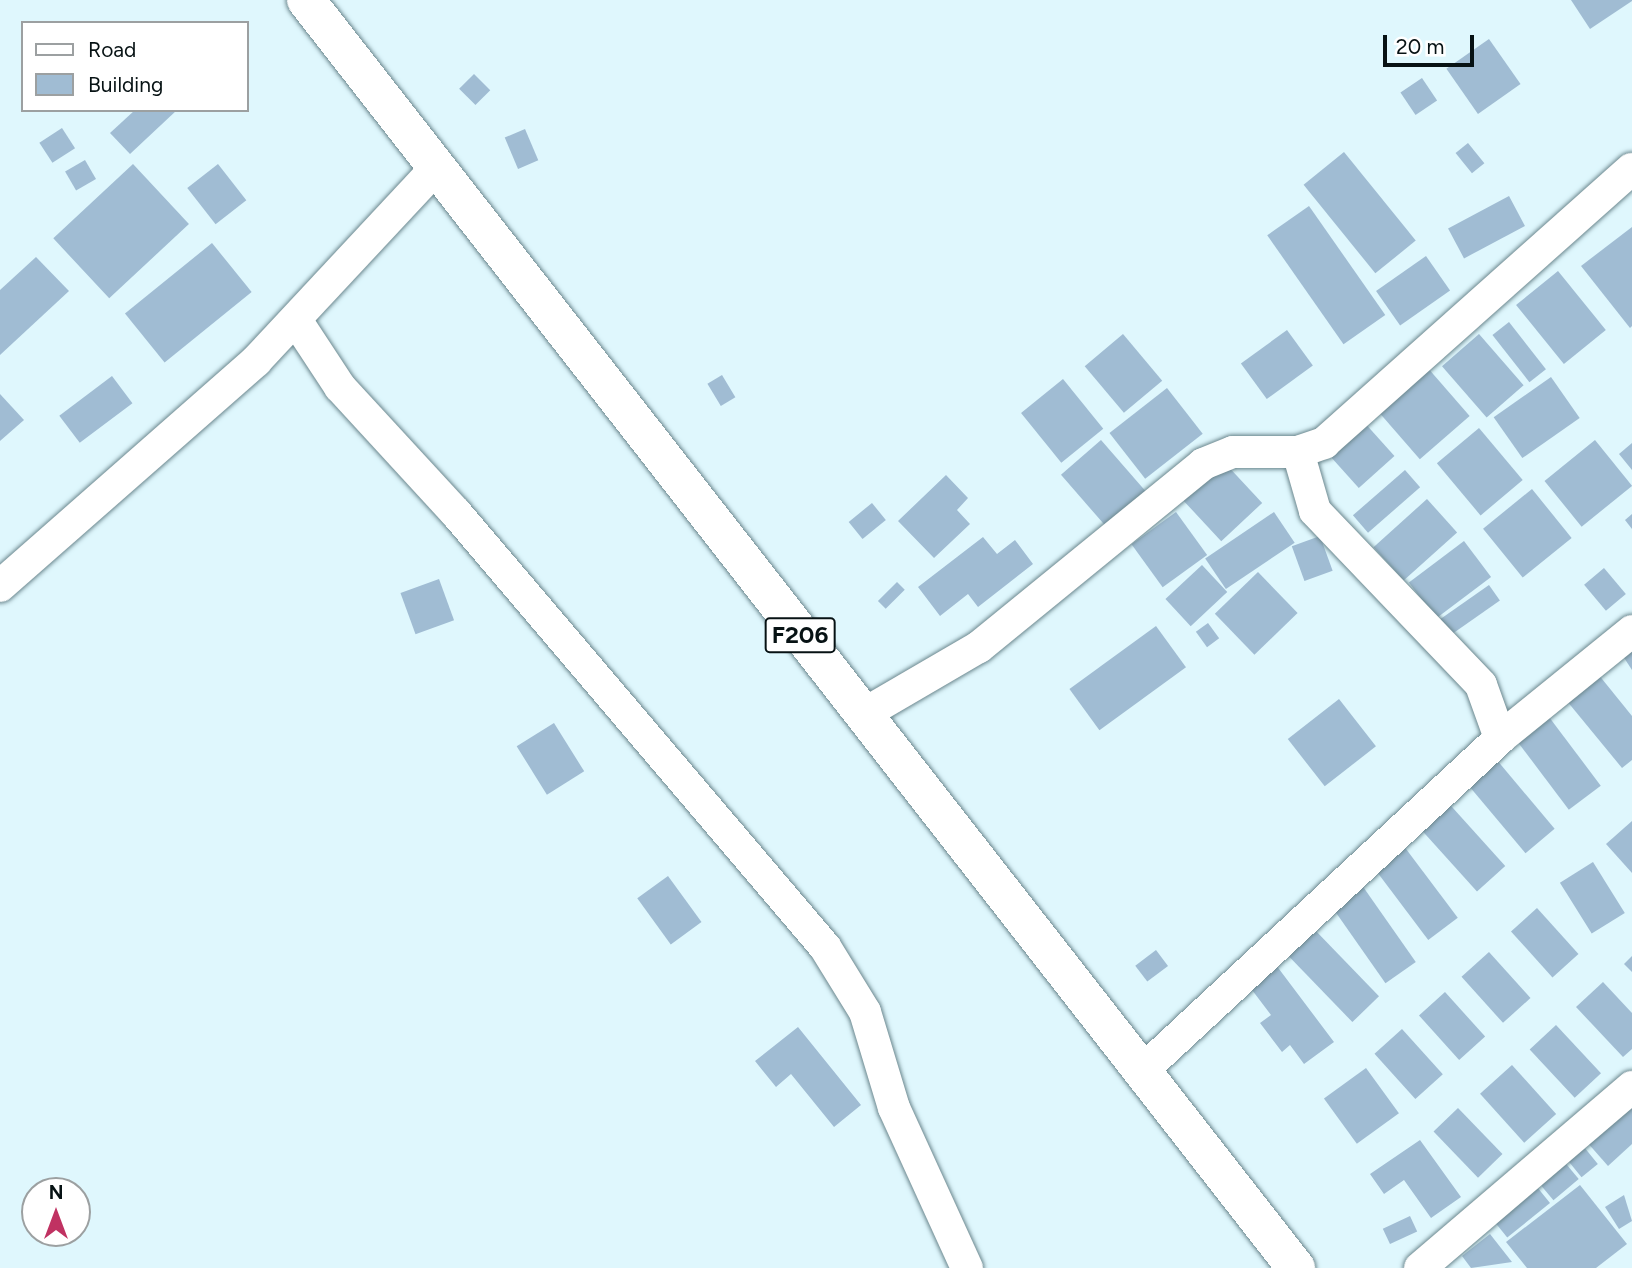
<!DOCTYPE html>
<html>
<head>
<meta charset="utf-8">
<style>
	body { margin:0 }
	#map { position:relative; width:1632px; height:1268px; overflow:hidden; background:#dff7fd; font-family:Figtree,sans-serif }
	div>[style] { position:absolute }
	.building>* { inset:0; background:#a0bcd3; transform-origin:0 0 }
	.roads { filter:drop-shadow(0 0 2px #6b878e) drop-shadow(0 0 2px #6b878e) }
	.minor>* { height:32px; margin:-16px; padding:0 16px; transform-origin:16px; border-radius:16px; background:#fff }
	.major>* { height:38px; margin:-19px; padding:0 19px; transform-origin:19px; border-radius:19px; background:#fff }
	span { translate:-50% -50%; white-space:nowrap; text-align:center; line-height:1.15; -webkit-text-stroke:7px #fff; paint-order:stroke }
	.shield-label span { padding:2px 5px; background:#fff; border:2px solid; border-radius:5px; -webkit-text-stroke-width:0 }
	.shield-label { font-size:24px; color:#071214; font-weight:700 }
	.legend { position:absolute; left:21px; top:21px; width:228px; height:91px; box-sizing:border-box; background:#fff; border:2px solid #9ca0a1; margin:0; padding:9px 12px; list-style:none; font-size:21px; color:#071214 }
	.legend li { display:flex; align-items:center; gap:14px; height:35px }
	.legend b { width:35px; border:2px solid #9ca0a1 }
	.north { position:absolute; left:21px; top:1177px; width:70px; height:70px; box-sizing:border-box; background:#fff; border:2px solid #9ca0a1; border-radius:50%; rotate:0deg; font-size:19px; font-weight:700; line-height:28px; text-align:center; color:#071214 }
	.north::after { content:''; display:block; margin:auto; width:24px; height:32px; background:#c03262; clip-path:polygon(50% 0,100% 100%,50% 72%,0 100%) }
	.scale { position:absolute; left:1383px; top:35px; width:91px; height:32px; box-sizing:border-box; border:4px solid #071214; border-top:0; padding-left:9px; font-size:21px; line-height:24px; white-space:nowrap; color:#071214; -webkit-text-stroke:5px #fff; paint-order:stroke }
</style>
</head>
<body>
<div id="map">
	<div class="building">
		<div style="clip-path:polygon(1571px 0,1632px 0,1632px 1px,1590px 29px)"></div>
		<div style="left:1489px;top:39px;width:55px;height:52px;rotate:55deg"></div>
		<div style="left:474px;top:74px;width:23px;height:21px;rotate:45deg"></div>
		<div style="left:1422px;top:78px;width:27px;height:26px;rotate:56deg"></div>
		<div style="clip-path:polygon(135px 110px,177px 110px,130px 154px,110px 133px)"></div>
		<div style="left:62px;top:128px;width:24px;height:27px;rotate:57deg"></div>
		<div style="left:525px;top:129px;width:34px;height:22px;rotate:67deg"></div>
		<div style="left:1468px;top:143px;width:26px;height:16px;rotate:51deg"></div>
		<div style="left:1344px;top:152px;width:114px;height:52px;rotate:51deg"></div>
		<div style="left:85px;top:160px;width:22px;height:23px;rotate:60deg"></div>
		<div style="left:133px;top:164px;width:82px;height:109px;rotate:47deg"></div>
		<div style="left:218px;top:164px;width:46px;height:39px;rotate:52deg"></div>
		<div style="left:1509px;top:196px;width:34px;height:69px;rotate:62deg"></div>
		<div style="left:1309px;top:206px;width:133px;height:51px;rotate:55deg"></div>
		<div style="clip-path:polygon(1632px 227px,1632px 326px,1630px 328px,1581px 266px)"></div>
		<div style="left:212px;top:243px;width:63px;height:112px;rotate:51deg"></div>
		<div style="left:1426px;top:256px;width:42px;height:61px;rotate:55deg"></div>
		<div style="clip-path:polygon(36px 257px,69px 291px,0 355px,0 290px)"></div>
		<div style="left:1558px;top:271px;width:76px;height:54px;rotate:51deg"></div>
		<div style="left:1509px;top:322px;width:60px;height:21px;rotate:52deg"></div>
		<div style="left:1287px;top:330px;width:44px;height:57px;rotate:54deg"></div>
		<div style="left:1123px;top:334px;width:61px;height:50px;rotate:50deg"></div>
		<div style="left:1479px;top:334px;width:68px;height:49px;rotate:49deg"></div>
		<div style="left:1427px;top:367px;width:65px;height:66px;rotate:49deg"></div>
		<div style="left:722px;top:375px;width:26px;height:17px;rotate:59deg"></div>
		<div style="left:112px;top:376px;width:34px;height:66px;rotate:53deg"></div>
		<div style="left:1551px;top:377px;width:50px;height:70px;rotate:55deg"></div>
		<div style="left:1063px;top:379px;width:64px;height:54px;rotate:51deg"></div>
		<div style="left:1167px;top:388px;width:58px;height:73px;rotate:52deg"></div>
		<div style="clip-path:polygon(0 394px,24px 420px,0 441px)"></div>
		<div style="left:1363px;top:421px;width:47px;height:48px;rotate:48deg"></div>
		<div style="left:1479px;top:428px;width:68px;height:55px;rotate:50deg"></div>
		<div style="left:1101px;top:440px;width:72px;height:53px;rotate:49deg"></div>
		<div style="left:1595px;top:440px;width:59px;height:65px;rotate:51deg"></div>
		<div style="clip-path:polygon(1632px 443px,1632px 470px,1619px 454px)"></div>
		<div style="left:1224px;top:462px;width:56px;height:56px;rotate:47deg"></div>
		<div style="left:1405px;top:470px;width:23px;height:69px;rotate:49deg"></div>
		<div style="clip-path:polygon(946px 475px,968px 498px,957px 510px,970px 524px,934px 558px,898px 521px)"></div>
		<div style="left:1532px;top:489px;width:63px;height:63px;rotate:51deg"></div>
		<div style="left:1427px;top:499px;width:45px;height:72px;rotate:48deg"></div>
		<div style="left:872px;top:503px;width:22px;height:30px;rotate:51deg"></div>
		<div style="left:1176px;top:512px;width:53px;height:55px;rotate:54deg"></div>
		<div style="left:1274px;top:512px;width:37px;height:83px;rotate:56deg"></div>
		<div style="clip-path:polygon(1632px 514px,1632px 529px,1625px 520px)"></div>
		<div style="left:1320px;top:536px;width:37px;height:30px;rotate:70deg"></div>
		<div style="clip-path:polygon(983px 537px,997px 554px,1015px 540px,1033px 564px,978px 607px,968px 594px,940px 616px,918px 587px)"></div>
		<div style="left:1464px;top:541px;width:45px;height:69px;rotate:53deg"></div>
		<div style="left:1202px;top:565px;width:37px;height:50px;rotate:47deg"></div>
		<div style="left:1604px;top:568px;width:34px;height:26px;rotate:50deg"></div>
		<div style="left:1258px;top:572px;width:57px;height:60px;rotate:46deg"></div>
		<div style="left:439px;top:579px;width:44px;height:41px;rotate:70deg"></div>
		<div style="left:897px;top:582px;width:11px;height:27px;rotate:45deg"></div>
		<div style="left:1489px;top:585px;width:19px;height:61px;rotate:55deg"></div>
		<div style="left:1208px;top:623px;width:19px;height:15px;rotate:54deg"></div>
		<div style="left:1156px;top:626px;width:51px;height:107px;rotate:54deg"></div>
		<div style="clip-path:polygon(1632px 641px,1632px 670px,1619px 650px)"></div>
		<div style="clip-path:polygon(1594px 669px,1632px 716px,1632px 760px,1622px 768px,1562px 695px)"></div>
		<div style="left:1339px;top:699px;width:60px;height:65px;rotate:52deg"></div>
		<div style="left:1543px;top:709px;width:96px;height:40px;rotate:53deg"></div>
		<div style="left:554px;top:723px;width:57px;height:44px;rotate:58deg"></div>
		<div style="left:1491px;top:753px;width:99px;height:38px;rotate:50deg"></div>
		<div style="left:1443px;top:797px;width:93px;height:38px;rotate:48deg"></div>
		<div style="clip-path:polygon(1632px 821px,1632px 873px,1606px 844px)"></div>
		<div style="left:1397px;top:837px;width:101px;height:37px;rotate:53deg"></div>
		<div style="left:1593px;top:862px;width:60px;height:39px;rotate:58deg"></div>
		<div style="left:668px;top:876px;width:57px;height:38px;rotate:54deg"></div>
		<div style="left:1359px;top:881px;width:99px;height:37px;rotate:55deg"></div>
		<div style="left:1537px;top:908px;width:62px;height:35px;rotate:48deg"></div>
		<div style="left:1313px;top:928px;width:95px;height:37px;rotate:46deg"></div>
		<div style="left:1156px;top:950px;width:20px;height:26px;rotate:53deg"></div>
		<div style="left:1489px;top:952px;width:62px;height:37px;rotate:48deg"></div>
		<div style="clip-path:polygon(1632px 956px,1632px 972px,1624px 964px)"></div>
		<div style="clip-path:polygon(1276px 965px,1334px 1042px,1304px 1064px,1290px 1045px,1282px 1052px,1260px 1023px,1271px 1015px,1249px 986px)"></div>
		<div style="clip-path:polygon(1603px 982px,1632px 1013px,1632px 1049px,1623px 1057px,1576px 1007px)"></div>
		<div style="left:1445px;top:992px;width:60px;height:35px;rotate:48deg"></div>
		<div style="left:1556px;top:1025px;width:66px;height:36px;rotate:47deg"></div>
		<div style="clip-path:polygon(798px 1027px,861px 1105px,834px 1127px,791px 1074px,776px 1087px,755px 1061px)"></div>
		<div style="left:1402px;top:1029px;width:61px;height:37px;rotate:48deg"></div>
		<div style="left:1512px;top:1065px;width:66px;height:43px;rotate:48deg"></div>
		<div style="left:1366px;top:1068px;width:56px;height:52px;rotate:54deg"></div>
		<div style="clip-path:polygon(1632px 1100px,1632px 1144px,1608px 1166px,1586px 1141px)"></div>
		<div style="left:1458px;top:1108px;width:64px;height:34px;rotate:46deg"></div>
		<div style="clip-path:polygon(1420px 1140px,1461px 1197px,1431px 1218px,1404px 1180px,1384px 1194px,1370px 1174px)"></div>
		<div style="left:1584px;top:1147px;width:22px;height:21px;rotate:51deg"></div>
		<div style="left:1562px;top:1159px;width:26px;height:33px;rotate:50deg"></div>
		<div style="left:1533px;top:1182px;width:27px;height:55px;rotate:51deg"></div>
		<div style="clip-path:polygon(1580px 1185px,1627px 1244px,1596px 1268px,1527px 1268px,1506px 1242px)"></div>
		<div style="clip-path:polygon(1624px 1195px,1632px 1221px,1619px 1229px,1605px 1207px)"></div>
		<div style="left:1410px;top:1216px;width:17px;height:30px;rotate:65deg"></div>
		<div style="clip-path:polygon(1490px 1234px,1512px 1262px,1471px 1268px,1462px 1256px)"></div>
	</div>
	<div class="roads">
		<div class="minor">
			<div style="left:296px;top:320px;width:80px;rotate:56.7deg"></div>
			<div style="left:340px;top:387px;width:171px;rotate:47.4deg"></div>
			<div style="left:456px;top:513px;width:570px;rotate:49.63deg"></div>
			<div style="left:825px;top:947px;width:76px;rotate:58.4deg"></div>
			<div style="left:865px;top:1012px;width:100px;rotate:73.2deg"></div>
			<div style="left:894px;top:1108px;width:176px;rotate:65.5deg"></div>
			<div style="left:1298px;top:452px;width:61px;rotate:73.9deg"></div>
			<div style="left:1315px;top:511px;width:240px;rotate:46.3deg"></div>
			<div style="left:1481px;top:685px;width:56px;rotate:70.3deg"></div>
			<div style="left:0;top:586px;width:341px;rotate:-41.3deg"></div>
			<div style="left:256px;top:361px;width:264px;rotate:-47deg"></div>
			<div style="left:862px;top:715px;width:135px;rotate:-30.2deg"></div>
			<div style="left:979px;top:647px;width:289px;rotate:-39.2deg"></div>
			<div style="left:1203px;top:464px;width:32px;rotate:-22deg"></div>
			<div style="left:1233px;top:452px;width:65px"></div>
			<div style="left:1298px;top:452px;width:28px;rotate:-19deg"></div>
			<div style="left:1324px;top:443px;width:412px;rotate:-41.7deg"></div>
			<div style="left:1141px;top:1072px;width:490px;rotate:-42.9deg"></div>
			<div style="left:1500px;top:738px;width:170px;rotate:-39deg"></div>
			<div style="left:1420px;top:1268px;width:279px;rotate:-40.5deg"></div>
		</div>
		<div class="major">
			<div style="left:306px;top:0;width:1609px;rotate:52.02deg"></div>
		</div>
	</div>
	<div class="shield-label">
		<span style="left:800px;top:635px">F206</span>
	</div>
	<ul class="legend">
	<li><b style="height:9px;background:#fff"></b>Road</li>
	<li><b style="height:19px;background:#a0bcd3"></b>Building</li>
	</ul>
	<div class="north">N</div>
	<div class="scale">20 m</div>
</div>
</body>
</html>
